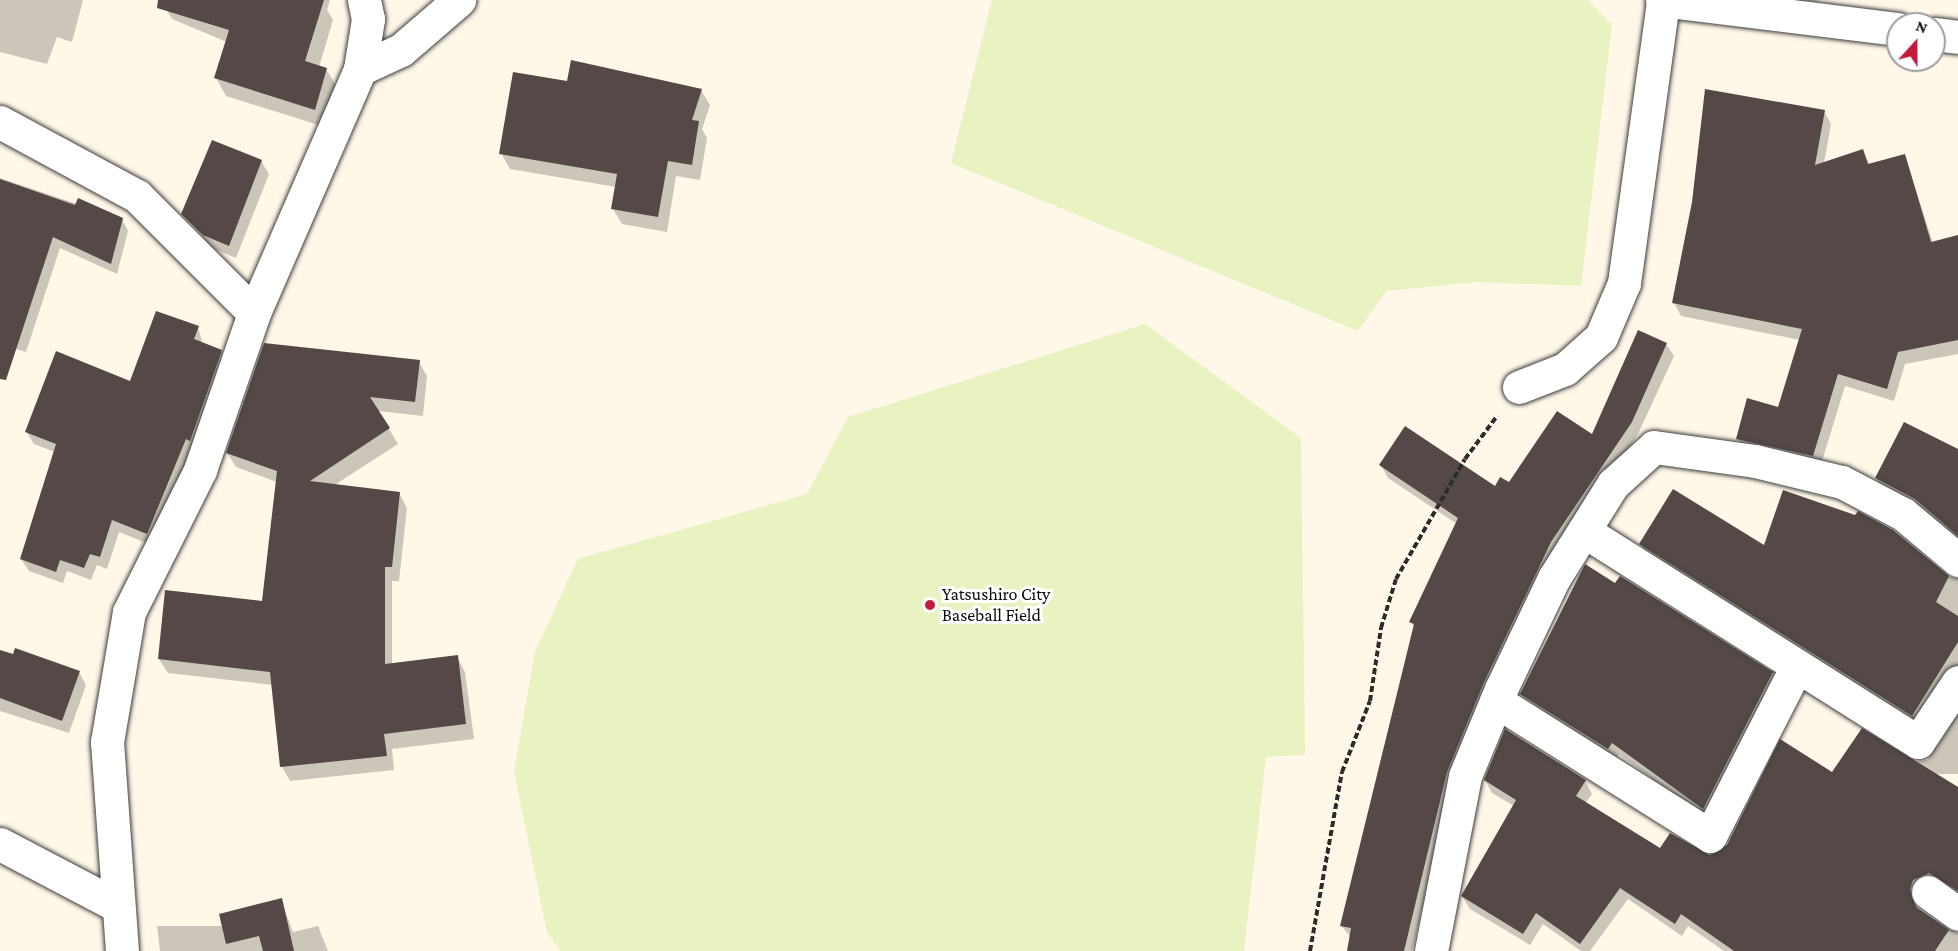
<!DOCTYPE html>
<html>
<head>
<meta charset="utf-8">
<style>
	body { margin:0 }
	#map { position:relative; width:1958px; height:951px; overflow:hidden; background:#fff7e8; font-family:"Crimson Pro",serif }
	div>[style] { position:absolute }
	.pitch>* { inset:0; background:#e9f2c1 }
	.shadow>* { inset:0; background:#0003 }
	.building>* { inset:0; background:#544946 }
	.path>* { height:4px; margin-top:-2px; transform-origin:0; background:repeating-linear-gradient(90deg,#2c2c2c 0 6px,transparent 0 9px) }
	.roads { filter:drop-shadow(0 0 2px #3d3d3d) drop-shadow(0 0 2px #3d3d3d) }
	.minor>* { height:33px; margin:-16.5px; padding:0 16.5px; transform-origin:16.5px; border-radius:16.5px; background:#fff }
	.dots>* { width:16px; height:16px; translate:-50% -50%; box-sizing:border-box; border:3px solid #fff; border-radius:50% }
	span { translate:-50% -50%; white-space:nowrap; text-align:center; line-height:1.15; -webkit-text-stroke:6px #fff; paint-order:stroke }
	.poi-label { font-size:18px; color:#0a0a0a }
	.left { translate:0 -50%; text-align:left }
	.north { position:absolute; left:1886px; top:12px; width:60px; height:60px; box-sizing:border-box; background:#fff; border:2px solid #9d9d9d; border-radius:50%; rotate:21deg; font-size:16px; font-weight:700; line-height:24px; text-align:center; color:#0a0a0a }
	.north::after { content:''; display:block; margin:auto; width:21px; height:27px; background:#c4193a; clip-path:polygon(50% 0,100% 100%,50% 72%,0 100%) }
</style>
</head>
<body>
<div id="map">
	<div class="pitch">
		<div style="clip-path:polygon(992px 0,1588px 0,1612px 25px,1581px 286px,1477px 282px,1386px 291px,1358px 331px,951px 163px)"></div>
		<div style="clip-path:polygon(1145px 324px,1301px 438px,1305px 755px,1266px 757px,1244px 951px,560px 951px,547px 932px,514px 772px,535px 651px,578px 559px,807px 494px,848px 417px)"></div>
	</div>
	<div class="shadow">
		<div style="clip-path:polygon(0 0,83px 0,72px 42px,57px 37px,47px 64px,0 52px)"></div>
		<div style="clip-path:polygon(161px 0,330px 0,327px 10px,333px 20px,319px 67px,326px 69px,337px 87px,325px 127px,226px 96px,216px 78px,227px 42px,172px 19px)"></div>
		<div style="clip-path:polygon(1743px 0,1823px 0,1778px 5px)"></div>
		<div style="clip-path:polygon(568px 83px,701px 90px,710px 105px,702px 129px,707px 138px,700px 180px,676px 176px,667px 232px,622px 224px,613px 209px,616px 187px,510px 169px,501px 153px)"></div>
		<div style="clip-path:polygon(1824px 111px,1831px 124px,1824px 163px,1863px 151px,1870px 165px,1905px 156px,1933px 243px,1958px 236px,1958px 354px,1905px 364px,1894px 401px,1845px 386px,1820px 468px,1745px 452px,1737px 439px,1779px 409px,1800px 340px,1681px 316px,1674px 303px)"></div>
		<div style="clip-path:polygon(261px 161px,269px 174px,236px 258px,212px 248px,183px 214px)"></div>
		<div style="clip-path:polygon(0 178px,122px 219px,128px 231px,117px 274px,60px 248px,26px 352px,0 344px)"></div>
		<div style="clip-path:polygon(198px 328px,203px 344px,221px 351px,228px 363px,154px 546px,119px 532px,107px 569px,97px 565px,91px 580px,67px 571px,63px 583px,29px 571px,21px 559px,55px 452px,34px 444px,26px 431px,131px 383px)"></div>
		<div style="clip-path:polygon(1666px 344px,1674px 356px,1638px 434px,1558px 555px,1453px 785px,1412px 951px,1348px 951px,1351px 938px,1341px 925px,1415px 628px,1411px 622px,1457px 524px,1388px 478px,1381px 465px,1495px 488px,1510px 484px,1593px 436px)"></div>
		<div style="clip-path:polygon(419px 362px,427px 376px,423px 416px,378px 411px,398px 444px,333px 486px,399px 493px,407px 508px,399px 581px,392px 581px,392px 665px,457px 657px,465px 672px,474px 739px,392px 749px,394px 770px,290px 781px,282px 767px,273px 685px,168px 673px,159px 659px,264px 602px,277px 482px,236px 467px,227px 453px)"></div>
		<div style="clip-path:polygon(1958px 457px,1958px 540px,1883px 490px,1876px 478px)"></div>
		<div style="clip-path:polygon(1641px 544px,1765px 548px,1958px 578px,1958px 665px,1920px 727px,1648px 556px)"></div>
		<div style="clip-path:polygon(1616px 585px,1772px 673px,1779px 686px,1710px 821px,1619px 754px,1615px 761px,1529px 706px,1521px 694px)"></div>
		<div style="clip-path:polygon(0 651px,79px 672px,86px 685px,69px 733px,0 711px)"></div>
		<div style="clip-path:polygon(1958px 714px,1958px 774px,1937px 774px,1958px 789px,1958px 898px,1927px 887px,1916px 903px,1919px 910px,1958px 933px,1958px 951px,1724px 951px,1688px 926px,1682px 936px,1628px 899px,1590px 951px,1581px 951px,1543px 924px,1530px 945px,1470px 909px,1462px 896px,1514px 806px,1492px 793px,1485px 780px,1506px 731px,1585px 781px,1592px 794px,1585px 804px,1660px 850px,1710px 856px,1832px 774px,1927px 760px)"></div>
		<div style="clip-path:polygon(281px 900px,293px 932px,318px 926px,328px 951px,160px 951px,157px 926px,223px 926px)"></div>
	</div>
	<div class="building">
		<div style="clip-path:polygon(158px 0,324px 0,305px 61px,327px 68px,315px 110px,214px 78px,229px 30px,157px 8px)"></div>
		<div style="clip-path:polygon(571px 60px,702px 89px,692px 120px,699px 121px,692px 165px,668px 161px,658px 217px,611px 209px,617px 174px,499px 154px,513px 72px,567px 81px)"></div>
		<div style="clip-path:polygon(1705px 89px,1825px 110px,1815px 165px,1863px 149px,1868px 164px,1905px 154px,1931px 242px,1958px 235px,1958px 340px,1898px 352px,1887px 389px,1838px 374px,1813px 456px,1736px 439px,1747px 398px,1778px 407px,1802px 329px,1672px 303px,1692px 202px)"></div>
		<div style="clip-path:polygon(212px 140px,262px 160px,229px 246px,203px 235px,181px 214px)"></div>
		<div style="clip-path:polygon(0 179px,75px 205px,78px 198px,123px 218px,111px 264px,53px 237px,6px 380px,0 379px)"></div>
		<div style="clip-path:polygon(156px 311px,199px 326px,194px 339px,222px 350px,190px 441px,186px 439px,147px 534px,112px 520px,100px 557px,90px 554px,84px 568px,60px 560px,56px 572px,20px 559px,56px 444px,25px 432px,56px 351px,130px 381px)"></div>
		<div style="clip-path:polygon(1638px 330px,1667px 343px,1632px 422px,1551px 542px,1484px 682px,1447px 772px,1404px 951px,1347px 951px,1351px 928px,1340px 926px,1414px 624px,1409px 622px,1458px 518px,1379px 465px,1405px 426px,1495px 486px,1500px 477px,1509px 482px,1557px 411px,1592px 434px)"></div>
		<div style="clip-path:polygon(264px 343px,420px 360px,415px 402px,370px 397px,390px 428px,310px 481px,400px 492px,392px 567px,385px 567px,385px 664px,458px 655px,466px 724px,384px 734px,387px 756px,280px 767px,270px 672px,158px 659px,165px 590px,262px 601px,277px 471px,226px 453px)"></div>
		<div style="clip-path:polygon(1904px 422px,1958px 449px,1958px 536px,1915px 499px,1875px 478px)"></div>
		<div style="clip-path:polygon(1673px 489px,1764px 545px,1783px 490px,1855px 515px,1858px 511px,1893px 530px,1949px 576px,1936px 602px,1958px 616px,1958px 642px,1912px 716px,1639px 544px)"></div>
		<div style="clip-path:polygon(1585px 564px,1615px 583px,1620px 576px,1773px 672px,1703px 809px,1612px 743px,1608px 749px,1520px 694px)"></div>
		<div style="clip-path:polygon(15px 648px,80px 671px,62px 721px,0 698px,0 650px,13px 654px)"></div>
		<div style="clip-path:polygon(1862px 728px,1958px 787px,1958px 891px,1929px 873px,1913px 880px,1910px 889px,1916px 907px,1949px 930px,1935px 951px,1734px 951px,1681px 914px,1675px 924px,1620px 888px,1580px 944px,1536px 913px,1523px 934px,1461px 896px,1516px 800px,1484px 780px,1505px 729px,1586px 780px,1576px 796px,1660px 848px,1670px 833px,1710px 855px,1727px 845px,1780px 739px,1832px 772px)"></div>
		<div style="clip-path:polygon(282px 898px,294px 951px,263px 951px,259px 936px,226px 944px,219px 914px)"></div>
	</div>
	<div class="path">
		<div style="left:1310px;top:951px;width:182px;rotate:-79.9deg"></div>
		<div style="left:1342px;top:772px;width:76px;rotate:-68.5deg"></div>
		<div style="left:1370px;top:701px;width:74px;rotate:-81.4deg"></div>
		<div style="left:1381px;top:628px;width:51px;rotate:-73deg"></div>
		<div style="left:1396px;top:579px;width:138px;rotate:-60.1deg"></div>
		<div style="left:1465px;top:459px;width:54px;rotate:-53.3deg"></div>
	</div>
	<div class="roads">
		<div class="minor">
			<div style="left:1662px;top:0;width:238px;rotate:7deg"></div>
			<div style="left:1934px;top:34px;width:24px;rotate:7deg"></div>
			<div style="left:360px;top:69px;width:45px;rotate:-24.9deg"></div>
			<div style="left:401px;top:50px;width:77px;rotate:-40.8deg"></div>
			<div style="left:0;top:122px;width:156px;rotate:28.4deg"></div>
			<div style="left:137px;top:196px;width:165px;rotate:45deg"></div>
			<div style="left:1519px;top:387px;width:49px;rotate:-21.4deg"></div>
			<div style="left:1565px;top:369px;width:48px;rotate:-41.6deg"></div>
			<div style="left:1601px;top:337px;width:59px;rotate:-66.9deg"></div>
			<div style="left:1624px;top:283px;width:285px;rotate:-82.1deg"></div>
			<div style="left:1584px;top:531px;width:395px;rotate:32.3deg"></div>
			<div style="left:1918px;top:742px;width:72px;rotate:-56.3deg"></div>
			<div style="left:1496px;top:701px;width:253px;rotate:32.2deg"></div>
			<div style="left:1710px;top:836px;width:191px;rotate:-62.9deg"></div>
			<div style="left:0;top:844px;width:131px;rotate:27.7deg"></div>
			<div style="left:1928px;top:892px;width:37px;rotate:36deg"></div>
			<div style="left:122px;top:951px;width:210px;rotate:-94.1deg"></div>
			<div style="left:107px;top:742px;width:132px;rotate:-80.4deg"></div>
			<div style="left:129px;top:612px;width:159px;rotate:-63.4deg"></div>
			<div style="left:200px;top:470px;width:166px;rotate:-71deg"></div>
			<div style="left:254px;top:313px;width:266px;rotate:-66.5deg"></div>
			<div style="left:360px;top:69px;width:51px;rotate:-80.9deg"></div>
			<div style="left:368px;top:19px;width:19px;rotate:-102deg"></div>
			<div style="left:1431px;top:951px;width:178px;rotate:-79deg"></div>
			<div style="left:1465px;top:776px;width:94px;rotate:-67.5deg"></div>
			<div style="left:1501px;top:689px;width:123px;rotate:-64.5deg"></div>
			<div style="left:1554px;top:578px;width:111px;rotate:-57.9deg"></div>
			<div style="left:1613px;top:484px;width:55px;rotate:-42.1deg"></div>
			<div style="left:1654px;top:447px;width:102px;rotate:7.9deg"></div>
			<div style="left:1755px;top:461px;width:89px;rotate:13.6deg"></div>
			<div style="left:1842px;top:482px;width:69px;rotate:27.7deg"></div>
			<div style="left:1903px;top:514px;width:72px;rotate:39.9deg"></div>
		</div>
	</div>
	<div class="dots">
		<div style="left:930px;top:605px;background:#c4193a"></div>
	</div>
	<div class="poi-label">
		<span class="left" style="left:942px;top:605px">Yatsushiro City<br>Baseball Field</span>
	</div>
	<div class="north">N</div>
</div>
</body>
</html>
